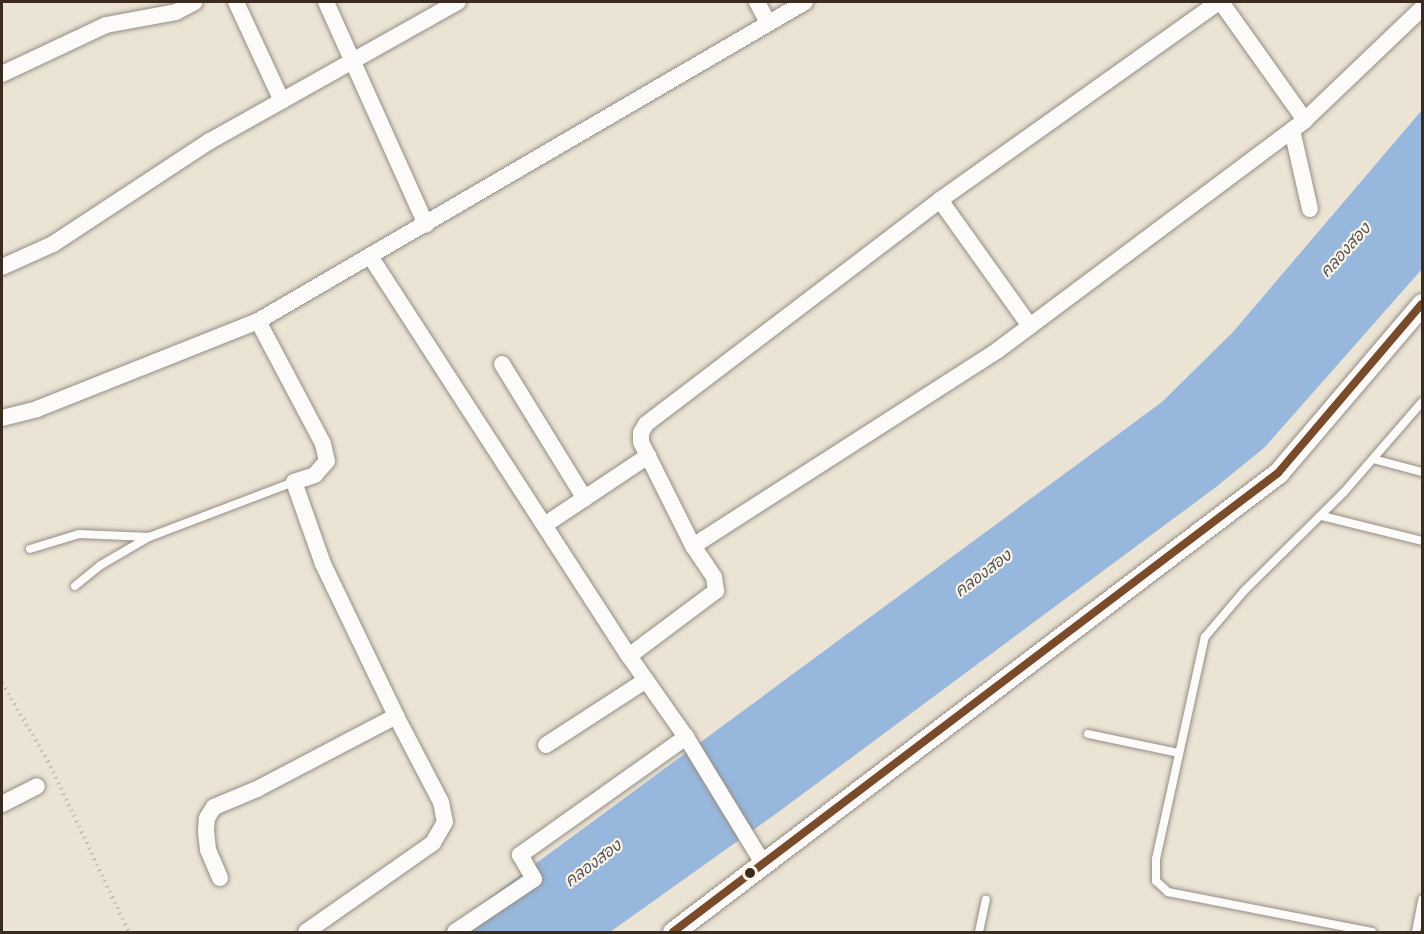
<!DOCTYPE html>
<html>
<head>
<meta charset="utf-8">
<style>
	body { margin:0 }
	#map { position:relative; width:1424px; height:934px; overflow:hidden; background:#ebe3d4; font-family:"Playpen Sans","Playpen Sans Thai",sans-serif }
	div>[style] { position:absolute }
	.water>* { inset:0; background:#98b7dc }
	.path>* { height:4px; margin-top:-2px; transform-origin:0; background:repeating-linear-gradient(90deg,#c0bcb8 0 1.5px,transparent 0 6px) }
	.roads { filter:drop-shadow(0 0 2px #948d84) drop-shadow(0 0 2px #948d84) }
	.service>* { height:8px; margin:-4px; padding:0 4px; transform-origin:4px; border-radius:4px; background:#fcfbf9 }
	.minor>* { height:16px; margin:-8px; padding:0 8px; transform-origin:8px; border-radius:8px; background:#fcfbf9 }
	.tertiary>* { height:21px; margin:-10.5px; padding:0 10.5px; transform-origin:10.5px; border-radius:10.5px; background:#fcfbf9 }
	.bus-1>* { height:8px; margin:-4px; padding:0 4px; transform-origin:4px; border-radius:4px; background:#7a4b2a }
	.dots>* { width:16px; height:16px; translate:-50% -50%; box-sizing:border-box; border:3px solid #fcf5e5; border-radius:50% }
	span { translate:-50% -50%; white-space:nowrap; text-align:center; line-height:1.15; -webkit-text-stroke:4.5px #fcf5e5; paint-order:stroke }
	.water-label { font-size:16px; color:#4f5562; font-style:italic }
	.frame { position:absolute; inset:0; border:3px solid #3b2a1e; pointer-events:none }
</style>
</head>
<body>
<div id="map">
	<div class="water">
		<div style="clip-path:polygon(1422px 110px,1422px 269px,1265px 447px,1216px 487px,777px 813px,610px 932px,443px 932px,1162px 402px,1233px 332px)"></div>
	</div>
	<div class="path">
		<div style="left:2px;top:683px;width:91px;rotate:59.5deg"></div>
		<div style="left:48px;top:761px;width:189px;rotate:64.7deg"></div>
	</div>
	<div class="roads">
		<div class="service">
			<div style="left:1373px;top:459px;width:51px;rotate:14.9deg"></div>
			<div style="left:1322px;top:516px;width:103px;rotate:14deg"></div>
			<div style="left:30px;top:549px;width:51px;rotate:-17deg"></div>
			<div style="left:79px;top:534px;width:70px;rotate:2.5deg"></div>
			<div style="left:75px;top:586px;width:33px;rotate:-39deg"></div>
			<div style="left:101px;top:565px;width:56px;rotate:-30.3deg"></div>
			<div style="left:149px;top:537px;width:155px;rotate:-20.8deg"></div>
			<div style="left:1088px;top:734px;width:93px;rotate:11.8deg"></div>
			<div style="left:979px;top:932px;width:33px;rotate:-78deg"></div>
			<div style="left:1372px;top:932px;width:208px;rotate:-168.9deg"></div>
			<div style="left:1168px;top:892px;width:16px;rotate:-137deg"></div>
			<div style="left:1156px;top:881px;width:22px;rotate:-90deg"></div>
			<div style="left:1156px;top:859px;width:227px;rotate:-77.6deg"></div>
			<div style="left:1205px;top:637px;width:60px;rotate:-49.7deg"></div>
			<div style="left:1244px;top:591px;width:141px;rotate:-44.7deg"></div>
			<div style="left:1344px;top:492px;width:119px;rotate:-49.1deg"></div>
			<div style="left:1416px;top:932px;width:33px;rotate:-79deg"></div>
		</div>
		<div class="minor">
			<div style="left:236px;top:2px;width:109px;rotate:65.1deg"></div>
			<div style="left:326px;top:2px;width:244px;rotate:65.8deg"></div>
			<div style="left:757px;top:2px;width:24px;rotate:62deg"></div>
			<div style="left:1221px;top:2px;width:145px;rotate:54.6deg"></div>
			<div style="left:2px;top:74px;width:115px;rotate:-25.2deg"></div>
			<div style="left:106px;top:25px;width:71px;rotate:-10.5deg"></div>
			<div style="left:176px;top:12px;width:21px;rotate:-28deg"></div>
			<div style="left:1292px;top:130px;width:81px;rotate:77.2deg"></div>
			<div style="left:940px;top:200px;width:155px;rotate:54.5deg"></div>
			<div style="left:370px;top:256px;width:477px;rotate:57.1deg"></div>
			<div style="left:629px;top:656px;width:99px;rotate:54.9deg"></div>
			<div style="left:686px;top:737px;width:150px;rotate:58.6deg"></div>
			<div style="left:2px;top:267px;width:56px;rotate:-24.3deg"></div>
			<div style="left:53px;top:244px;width:188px;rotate:-33.3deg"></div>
			<div style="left:210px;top:141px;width:284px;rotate:-29.3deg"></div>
			<div style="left:258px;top:321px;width:139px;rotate:62.1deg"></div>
			<div style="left:323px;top:444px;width:17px;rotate:77deg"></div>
			<div style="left:327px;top:461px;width:18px;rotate:131deg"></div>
			<div style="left:315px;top:475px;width:22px;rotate:162deg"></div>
			<div style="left:294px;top:482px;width:87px;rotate:70.5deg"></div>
			<div style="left:323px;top:564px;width:169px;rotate:64.3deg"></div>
			<div style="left:396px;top:716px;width:97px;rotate:62.4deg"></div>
			<div style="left:441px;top:802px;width:20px;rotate:79deg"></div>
			<div style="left:445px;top:822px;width:24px;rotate:120deg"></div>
			<div style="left:433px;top:843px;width:155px;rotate:145deg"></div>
			<div style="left:502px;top:364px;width:158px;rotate:58.4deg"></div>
			<div style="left:2px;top:418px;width:36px;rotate:-14deg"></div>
			<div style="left:37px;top:409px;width:238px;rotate:-21.7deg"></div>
			<div style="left:258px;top:321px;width:633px;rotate:-30.25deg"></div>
			<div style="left:546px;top:524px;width:123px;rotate:-33.7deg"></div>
			<div style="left:693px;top:546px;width:363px;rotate:-32.7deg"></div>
			<div style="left:998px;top:350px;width:384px;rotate:-36.8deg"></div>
			<div style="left:1305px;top:120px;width:162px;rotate:-43.7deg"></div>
			<div style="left:629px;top:656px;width:109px;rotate:-36.8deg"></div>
			<div style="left:716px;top:591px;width:14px;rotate:-98deg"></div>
			<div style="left:714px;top:577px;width:37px;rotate:-124deg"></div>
			<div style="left:693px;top:546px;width:116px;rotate:-116.6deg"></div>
			<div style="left:641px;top:442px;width:9px;rotate:-90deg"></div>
			<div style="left:641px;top:433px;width:10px;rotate:-61deg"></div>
			<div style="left:646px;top:424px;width:370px;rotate:-37.3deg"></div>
			<div style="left:940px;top:200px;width:342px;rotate:-35.4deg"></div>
			<div style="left:546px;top:745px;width:119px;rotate:-33deg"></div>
			<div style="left:2px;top:804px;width:39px;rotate:-27deg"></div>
			<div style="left:220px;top:878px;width:30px;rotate:-113deg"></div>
			<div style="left:208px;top:850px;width:19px;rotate:-96deg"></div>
			<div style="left:206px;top:831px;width:13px;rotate:-86deg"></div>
			<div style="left:207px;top:818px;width:13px;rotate:-58deg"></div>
			<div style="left:214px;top:807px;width:47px;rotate:-22.7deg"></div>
			<div style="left:257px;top:789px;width:157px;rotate:-27.7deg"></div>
			<div style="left:455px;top:932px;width:95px;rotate:-33.9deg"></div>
			<div style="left:534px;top:879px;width:28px;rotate:-120deg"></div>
			<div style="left:520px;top:855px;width:204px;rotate:-35.4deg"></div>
		</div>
		<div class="tertiary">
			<div style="left:673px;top:932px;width:759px;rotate:-37.19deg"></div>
			<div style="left:1278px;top:473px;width:222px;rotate:-49.6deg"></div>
		</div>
	</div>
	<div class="bus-1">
		<div style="left:673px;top:932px;width:759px;rotate:-37.19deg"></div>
		<div style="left:1278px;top:473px;width:222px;rotate:-49.6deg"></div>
	</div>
	<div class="dots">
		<div style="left:750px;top:873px;background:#3b2a1e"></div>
	</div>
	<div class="water-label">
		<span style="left:1344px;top:249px;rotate:-48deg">คลองสอง</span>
		<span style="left:982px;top:572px;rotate:-37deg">คลองสอง</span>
		<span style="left:592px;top:862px;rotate:-37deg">คลองสอง</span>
	</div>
	<div class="frame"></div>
</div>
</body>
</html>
